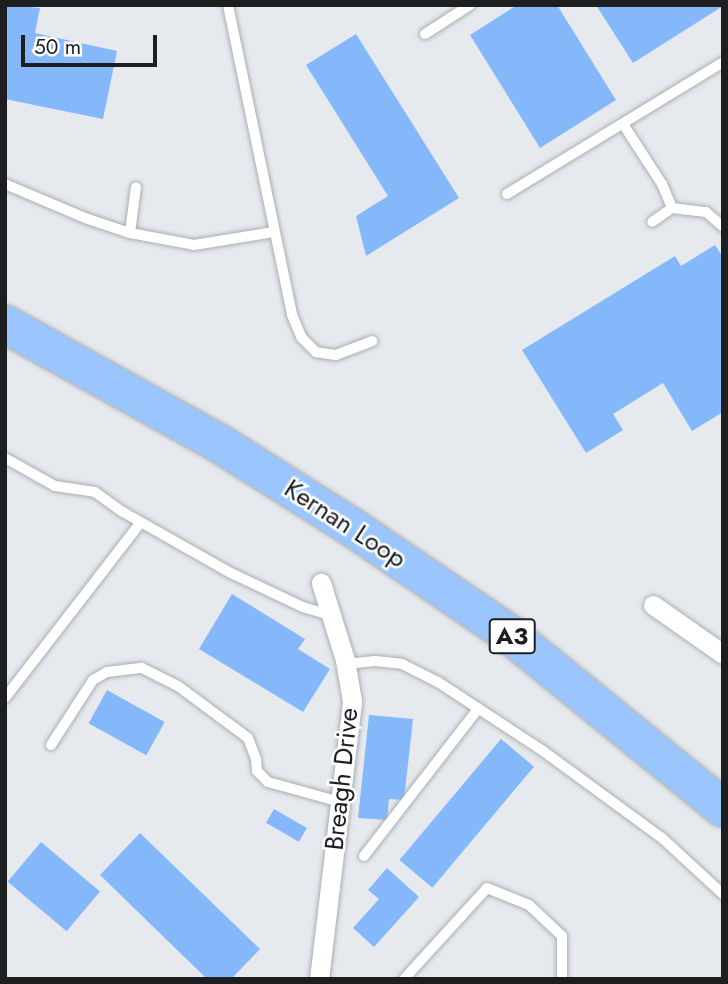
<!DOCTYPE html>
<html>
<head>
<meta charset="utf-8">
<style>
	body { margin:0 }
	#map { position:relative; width:728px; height:984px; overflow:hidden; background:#e6eaef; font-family:Jost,sans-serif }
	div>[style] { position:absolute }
	.building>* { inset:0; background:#84b8fb; transform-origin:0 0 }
	.roads { filter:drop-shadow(0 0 2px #aaaeb3) drop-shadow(0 0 2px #aaaeb3) }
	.lane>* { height:10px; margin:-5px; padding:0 5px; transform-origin:5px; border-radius:5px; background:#fff }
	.street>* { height:19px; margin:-9.5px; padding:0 9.5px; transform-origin:9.5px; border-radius:9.5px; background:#fff }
	.highway>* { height:37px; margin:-18.5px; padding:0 18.5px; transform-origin:18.5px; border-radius:18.5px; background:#9bc6fd }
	span { translate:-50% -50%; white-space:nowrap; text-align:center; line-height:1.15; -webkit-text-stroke:5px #fff; paint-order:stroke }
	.shield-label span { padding:2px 5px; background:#fff; border:2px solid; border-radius:5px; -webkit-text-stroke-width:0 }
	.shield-label { font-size:24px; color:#1d1e20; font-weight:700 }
	.street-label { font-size:26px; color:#1d1e20 }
	.frame { position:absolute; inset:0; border:7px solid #1d1e20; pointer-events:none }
	.scale { position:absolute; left:21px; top:35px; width:136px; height:32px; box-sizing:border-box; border:4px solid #1d1e20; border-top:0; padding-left:9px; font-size:21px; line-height:24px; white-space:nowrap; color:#1d1e20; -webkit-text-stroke:5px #fff; paint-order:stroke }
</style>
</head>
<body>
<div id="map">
	<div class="building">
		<div style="clip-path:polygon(5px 5px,40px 8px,35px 33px,117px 51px,103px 119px,5px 99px)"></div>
		<div style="clip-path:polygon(517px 5px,557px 5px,616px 100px,540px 148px,470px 35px)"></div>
		<div style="clip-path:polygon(596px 5px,723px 5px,723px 6px,633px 63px)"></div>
		<div style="clip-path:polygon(356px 34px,459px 198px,366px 256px,356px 216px,388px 196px,306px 65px)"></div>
		<div style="clip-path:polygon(715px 245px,723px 257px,723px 412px,692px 431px,663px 383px,613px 414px,623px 430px,586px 453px,522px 350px,675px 256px,681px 266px)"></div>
		<div style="clip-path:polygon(232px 594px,305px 639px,298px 649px,330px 669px,303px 712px,199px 649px)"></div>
		<div style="left:107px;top:690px;width:66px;height:38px;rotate:29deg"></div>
		<div style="clip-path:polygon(369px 715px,413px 719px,404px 800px,389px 799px,387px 820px,358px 818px)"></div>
		<div style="left:501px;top:739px;width:43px;height:158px;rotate:40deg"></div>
		<div style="left:274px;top:809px;width:38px;height:16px;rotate:30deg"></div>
		<div style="clip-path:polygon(140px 833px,260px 949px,231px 979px,207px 979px,100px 875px)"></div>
		<div style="left:41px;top:842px;width:77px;height:52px;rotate:40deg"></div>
		<div style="clip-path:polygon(387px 868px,419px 897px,374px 947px,353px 928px,379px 899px,368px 890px)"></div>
	</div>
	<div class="roads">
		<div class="lane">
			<div style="left:228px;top:5px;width:317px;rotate:78.3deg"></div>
			<div style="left:292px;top:315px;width:25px;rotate:67deg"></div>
			<div style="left:302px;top:338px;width:20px;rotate:45deg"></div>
			<div style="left:316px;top:352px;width:20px;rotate:9deg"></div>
			<div style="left:336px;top:355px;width:39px;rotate:-21deg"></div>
			<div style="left:425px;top:34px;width:54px;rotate:-32.8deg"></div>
			<div style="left:623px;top:124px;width:72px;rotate:57deg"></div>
			<div style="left:662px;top:184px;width:26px;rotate:67deg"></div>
			<div style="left:672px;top:208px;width:24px;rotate:145deg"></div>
			<div style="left:5px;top:184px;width:90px;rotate:22.9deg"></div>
			<div style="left:88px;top:219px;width:44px;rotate:18.4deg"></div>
			<div style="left:130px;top:233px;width:65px;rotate:10.6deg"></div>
			<div style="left:194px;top:245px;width:81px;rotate:-9.2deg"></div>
			<div style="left:507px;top:194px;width:253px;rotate:-31.4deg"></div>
			<div style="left:672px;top:208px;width:34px;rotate:7deg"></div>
			<div style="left:706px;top:212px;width:23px;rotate:41deg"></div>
			<div style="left:130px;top:233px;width:46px;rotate:-82.6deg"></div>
			<div style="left:5px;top:458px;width:57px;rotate:29.2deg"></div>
			<div style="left:55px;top:486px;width:40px;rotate:8.5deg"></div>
			<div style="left:95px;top:492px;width:34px;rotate:36deg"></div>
			<div style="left:123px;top:512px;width:124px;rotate:29.5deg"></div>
			<div style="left:231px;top:573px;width:80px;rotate:25.3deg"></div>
			<div style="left:303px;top:607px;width:28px;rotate:17deg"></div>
			<div style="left:346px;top:664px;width:29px;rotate:-6deg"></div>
			<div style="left:375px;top:661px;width:27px;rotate:6deg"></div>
			<div style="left:402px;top:664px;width:40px;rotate:26.6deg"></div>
			<div style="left:438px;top:682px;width:126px;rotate:33.3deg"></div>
			<div style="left:543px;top:751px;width:147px;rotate:36.2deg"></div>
			<div style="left:662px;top:838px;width:83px;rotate:42.6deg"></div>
			<div style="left:5px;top:698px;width:222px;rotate:-52.3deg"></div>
			<div style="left:51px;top:745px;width:77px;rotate:-57.1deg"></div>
			<div style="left:93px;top:680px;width:16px;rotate:-30deg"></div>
			<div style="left:107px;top:672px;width:35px;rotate:-7deg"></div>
			<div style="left:142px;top:668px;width:40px;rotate:26.6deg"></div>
			<div style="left:178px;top:686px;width:87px;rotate:36.6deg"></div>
			<div style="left:248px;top:738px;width:22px;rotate:69deg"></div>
			<div style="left:256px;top:759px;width:12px;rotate:85deg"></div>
			<div style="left:257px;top:771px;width:16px;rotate:45deg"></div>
			<div style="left:268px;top:782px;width:75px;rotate:15.5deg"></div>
			<div style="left:364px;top:856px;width:187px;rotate:-52.2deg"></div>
			<div style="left:404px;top:979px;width:123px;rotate:-47.6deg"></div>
			<div style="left:487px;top:888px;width:45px;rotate:22deg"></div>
			<div style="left:529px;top:905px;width:45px;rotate:43.2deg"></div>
			<div style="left:562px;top:936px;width:43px;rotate:90deg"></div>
		</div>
		<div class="street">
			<div style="left:653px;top:605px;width:85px;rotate:35deg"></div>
			<div style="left:319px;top:979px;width:280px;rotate:-83.2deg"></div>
			<div style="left:352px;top:701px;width:42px;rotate:-99.7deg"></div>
			<div style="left:345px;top:660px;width:81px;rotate:-107.3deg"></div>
		</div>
		<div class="highway">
			<div style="left:5px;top:324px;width:245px;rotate:29.1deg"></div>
			<div style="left:219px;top:443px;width:157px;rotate:32.3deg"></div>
			<div style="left:352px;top:527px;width:189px;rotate:34.2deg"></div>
			<div style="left:508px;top:633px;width:277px;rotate:39.1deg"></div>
		</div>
	</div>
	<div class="shield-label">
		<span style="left:512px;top:636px">A3</span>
	</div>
	<div class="street-label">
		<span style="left:345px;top:524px;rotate:33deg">Kernan Loop</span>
		<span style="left:342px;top:779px;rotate:-84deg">Breagh Drive</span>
	</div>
	<div class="frame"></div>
	<div class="scale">50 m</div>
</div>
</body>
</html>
